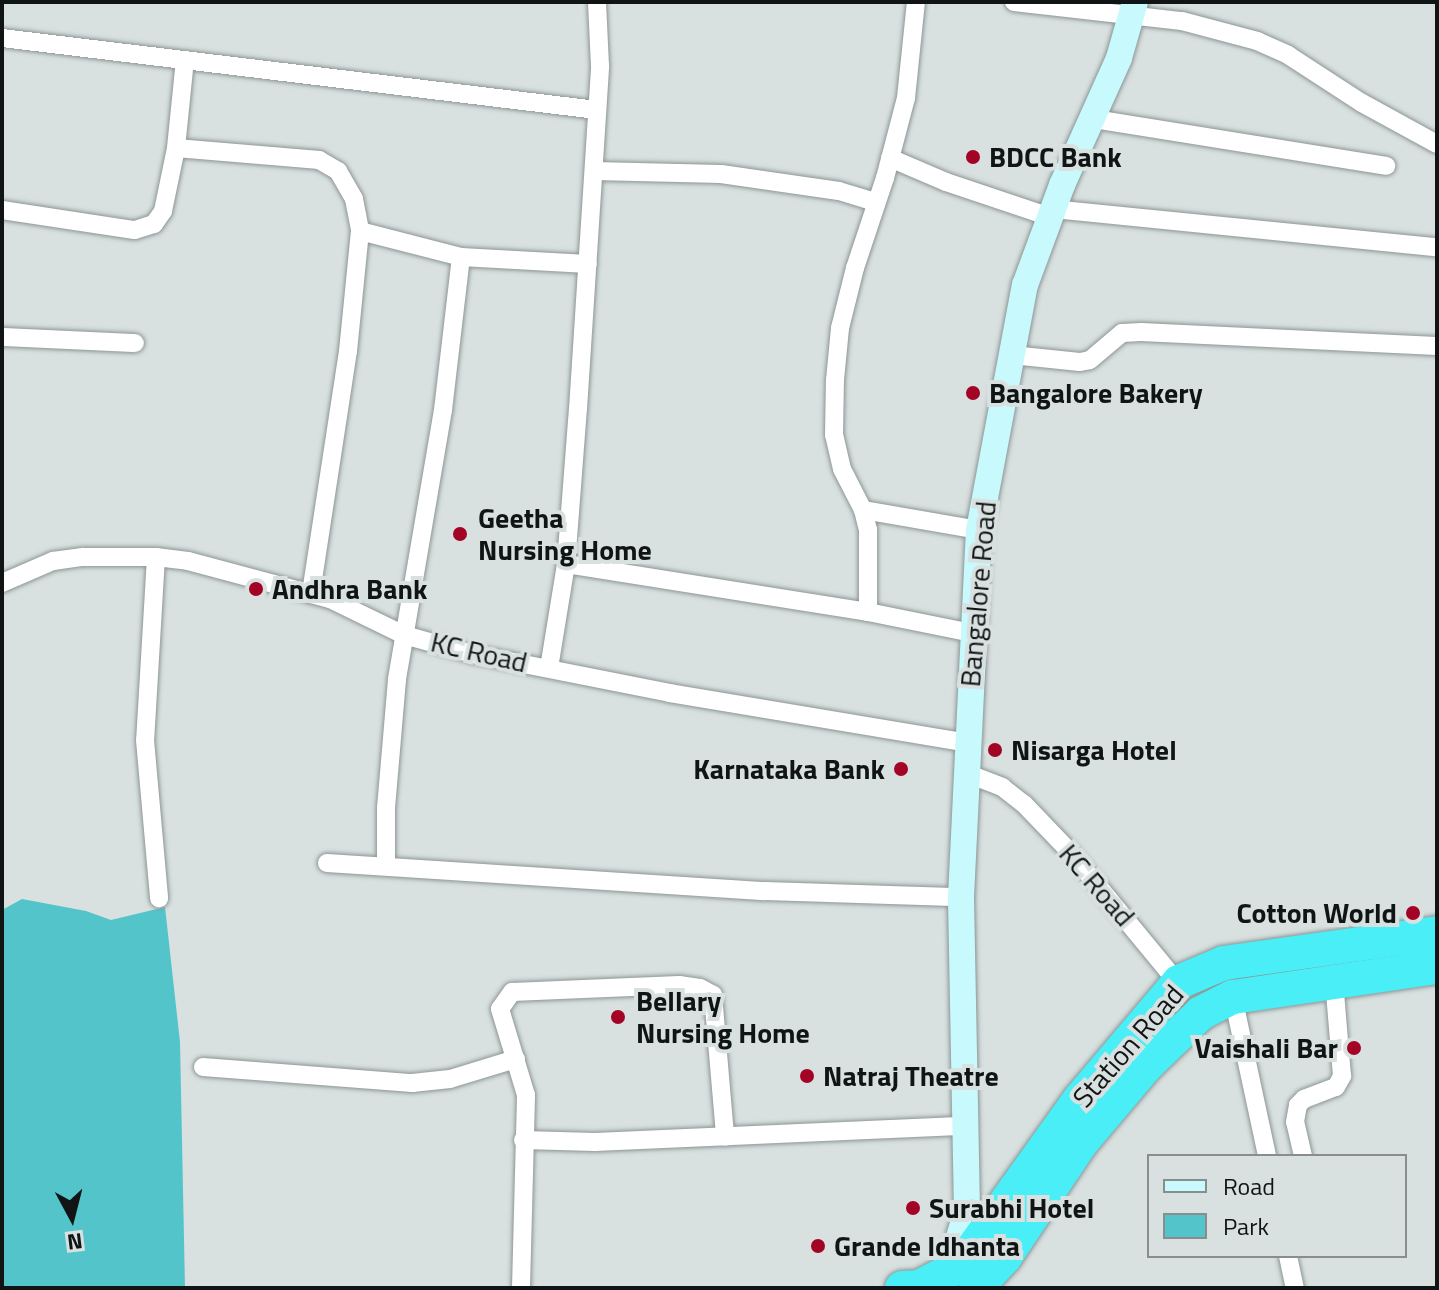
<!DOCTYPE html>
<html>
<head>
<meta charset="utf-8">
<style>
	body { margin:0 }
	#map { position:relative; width:1439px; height:1290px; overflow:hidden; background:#d8e0e0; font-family:"Titillium Web",sans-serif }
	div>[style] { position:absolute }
	.green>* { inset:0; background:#54c4cb }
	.roads { filter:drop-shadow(0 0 2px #8d9595) drop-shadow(0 0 2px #8d9595) }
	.street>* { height:18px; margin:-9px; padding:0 9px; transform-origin:9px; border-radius:9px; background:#fff }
	.secondary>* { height:26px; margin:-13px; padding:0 13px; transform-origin:13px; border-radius:13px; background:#c8fafd }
	.highway>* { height:34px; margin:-17px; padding:0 17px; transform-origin:17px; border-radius:17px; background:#49eef7 }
	.dots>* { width:22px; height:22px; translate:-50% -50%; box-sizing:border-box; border:4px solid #d8e0e0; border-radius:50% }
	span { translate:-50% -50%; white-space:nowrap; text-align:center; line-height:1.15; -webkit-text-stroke:8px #d8e0e0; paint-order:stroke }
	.poi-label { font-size:28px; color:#111414; font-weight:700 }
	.left { translate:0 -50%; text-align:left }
	.right { translate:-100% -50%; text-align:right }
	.street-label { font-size:28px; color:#111414 }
	.frame { position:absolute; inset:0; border:4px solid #111414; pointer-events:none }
	.legend { position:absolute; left:1147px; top:1154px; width:260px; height:104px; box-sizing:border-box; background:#d8e0e0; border:2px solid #888e8e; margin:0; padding:10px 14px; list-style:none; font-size:24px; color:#111414 }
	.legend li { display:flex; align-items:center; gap:16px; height:40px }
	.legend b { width:40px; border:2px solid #888e8e }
	.north { position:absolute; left:32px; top:1178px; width:80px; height:80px; -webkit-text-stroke:6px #d8e0e0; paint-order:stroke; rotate:173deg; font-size:22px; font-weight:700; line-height:32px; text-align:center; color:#111414 }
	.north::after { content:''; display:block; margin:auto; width:28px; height:36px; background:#111414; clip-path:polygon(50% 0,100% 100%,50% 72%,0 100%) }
</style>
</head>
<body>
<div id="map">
	<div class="green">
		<div style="clip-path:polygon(22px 899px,86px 911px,111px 920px,165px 907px,180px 1042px,185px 1288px,2px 1288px,2px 910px)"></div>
	</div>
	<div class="roads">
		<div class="street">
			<div style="left:1014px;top:2px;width:169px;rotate:6.5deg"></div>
			<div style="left:1182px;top:21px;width:78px;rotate:14.9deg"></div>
			<div style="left:1257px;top:41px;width:34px;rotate:24deg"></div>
			<div style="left:1288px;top:55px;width:88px;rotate:33deg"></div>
			<div style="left:1362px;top:103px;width:85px;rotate:28.7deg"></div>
			<div style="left:2px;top:38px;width:599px;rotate:6.9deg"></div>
			<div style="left:1094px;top:119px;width:296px;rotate:9.1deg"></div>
			<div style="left:176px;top:148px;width:144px;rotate:4.8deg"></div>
			<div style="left:319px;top:160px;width:22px;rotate:30deg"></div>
			<div style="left:338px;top:171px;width:32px;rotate:60deg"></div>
			<div style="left:354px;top:199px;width:33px;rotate:79deg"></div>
			<div style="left:360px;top:231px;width:121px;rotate:95.7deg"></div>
			<div style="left:348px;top:351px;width:246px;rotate:98.7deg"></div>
			<div style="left:890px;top:158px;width:61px;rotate:23.2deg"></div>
			<div style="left:946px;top:182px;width:110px;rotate:18.6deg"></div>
			<div style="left:594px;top:171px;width:127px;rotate:1.4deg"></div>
			<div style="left:721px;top:174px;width:119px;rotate:8.2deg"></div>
			<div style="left:839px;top:191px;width:39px;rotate:17deg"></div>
			<div style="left:1053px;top:209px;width:386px;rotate:5.7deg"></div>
			<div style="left:2px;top:210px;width:134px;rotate:8.6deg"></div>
			<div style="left:135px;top:230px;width:20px;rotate:-18deg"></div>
			<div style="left:154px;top:224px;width:16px;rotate:-55deg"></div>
			<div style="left:163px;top:211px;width:64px;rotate:-78.3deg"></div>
			<div style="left:176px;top:148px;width:88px;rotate:-84.2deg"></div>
			<div style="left:360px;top:231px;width:104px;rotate:14.4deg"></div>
			<div style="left:461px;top:257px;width:127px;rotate:3.2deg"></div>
			<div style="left:2px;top:337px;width:133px;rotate:2.6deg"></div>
			<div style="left:1012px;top:355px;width:68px;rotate:5.9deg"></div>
			<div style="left:1080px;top:362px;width:10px;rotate:-11deg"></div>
			<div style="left:1090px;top:360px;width:42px;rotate:-40.2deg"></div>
			<div style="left:1122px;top:333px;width:19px;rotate:-3deg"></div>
			<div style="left:1141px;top:332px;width:296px;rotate:2.7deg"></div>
			<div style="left:863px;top:510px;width:118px;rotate:9.8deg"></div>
			<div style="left:156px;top:557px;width:183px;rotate:93.4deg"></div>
			<div style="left:145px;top:740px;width:159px;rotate:84.9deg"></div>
			<div style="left:566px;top:564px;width:306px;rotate:9deg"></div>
			<div style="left:868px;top:612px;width:106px;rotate:11.4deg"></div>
			<div style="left:2px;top:583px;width:56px;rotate:-23.3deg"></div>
			<div style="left:53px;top:561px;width:30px;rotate:-8deg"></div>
			<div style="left:83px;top:557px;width:73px"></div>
			<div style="left:156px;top:557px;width:32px;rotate:7deg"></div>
			<div style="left:188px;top:561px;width:147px;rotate:15deg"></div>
			<div style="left:330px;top:599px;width:82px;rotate:25.9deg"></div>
			<div style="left:404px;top:635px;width:72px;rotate:15.4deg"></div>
			<div style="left:473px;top:654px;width:201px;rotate:11.2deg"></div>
			<div style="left:670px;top:693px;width:302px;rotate:9.5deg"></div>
			<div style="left:868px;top:612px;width:82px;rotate:-90deg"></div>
			<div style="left:868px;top:530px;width:21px;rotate:-104deg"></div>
			<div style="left:863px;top:510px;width:46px;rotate:-117.1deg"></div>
			<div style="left:842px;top:469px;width:35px;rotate:-103deg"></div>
			<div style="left:834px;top:435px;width:55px;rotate:-89deg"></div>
			<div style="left:835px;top:380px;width:52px;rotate:-84.5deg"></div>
			<div style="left:840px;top:328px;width:62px;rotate:-76deg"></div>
			<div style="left:855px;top:268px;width:95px;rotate:-71.6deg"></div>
			<div style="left:885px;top:178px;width:83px;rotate:-75.3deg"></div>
			<div style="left:906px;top:98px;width:97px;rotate:-84.1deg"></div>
			<div style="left:549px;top:668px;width:105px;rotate:-80.7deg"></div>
			<div style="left:566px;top:564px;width:155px;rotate:-85.6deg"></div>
			<div style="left:578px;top:409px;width:344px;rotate:-86.3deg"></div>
			<div style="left:600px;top:66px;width:64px;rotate:-92.7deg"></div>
			<div style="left:966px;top:773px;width:39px;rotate:21deg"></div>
			<div style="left:1002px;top:787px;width:28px;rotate:38deg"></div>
			<div style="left:1024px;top:804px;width:66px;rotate:46.2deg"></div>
			<div style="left:1070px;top:852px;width:176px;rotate:50.5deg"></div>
			<div style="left:327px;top:863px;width:439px;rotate:3.7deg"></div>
			<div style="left:765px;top:891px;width:196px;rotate:1.8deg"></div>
			<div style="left:386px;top:866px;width:58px;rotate:-90deg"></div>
			<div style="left:386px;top:808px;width:129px;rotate:-85.1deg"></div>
			<div style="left:397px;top:679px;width:273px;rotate:-80.3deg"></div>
			<div style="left:443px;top:410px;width:154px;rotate:-83.3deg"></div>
			<div style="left:1233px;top:997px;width:163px;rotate:77.9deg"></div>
			<div style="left:203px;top:1067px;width:210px;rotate:4.4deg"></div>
			<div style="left:412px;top:1083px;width:38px;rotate:-6deg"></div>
			<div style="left:450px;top:1079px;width:69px;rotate:-16.9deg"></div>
			<div style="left:523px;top:1140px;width:72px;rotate:1.6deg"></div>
			<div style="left:595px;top:1142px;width:370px;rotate:-2.5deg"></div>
			<div style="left:1303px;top:1156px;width:35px;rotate:-103deg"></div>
			<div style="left:1295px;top:1122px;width:17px;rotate:-80deg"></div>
			<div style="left:1298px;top:1105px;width:8px;rotate:-45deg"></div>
			<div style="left:1304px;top:1099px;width:34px;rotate:-21deg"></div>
			<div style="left:1336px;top:1087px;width:13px;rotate:-61deg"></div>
			<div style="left:1342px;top:1076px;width:95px;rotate:-94.8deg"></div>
			<div style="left:1288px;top:1256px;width:33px;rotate:78deg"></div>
			<div style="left:521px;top:1288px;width:193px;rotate:-88.5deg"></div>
			<div style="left:526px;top:1095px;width:90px;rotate:-106.8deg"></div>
			<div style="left:500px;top:1009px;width:21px;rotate:-55deg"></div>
			<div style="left:512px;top:992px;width:167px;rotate:-2.4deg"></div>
			<div style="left:679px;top:985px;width:21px;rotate:8deg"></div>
			<div style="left:700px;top:988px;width:15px;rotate:28deg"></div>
			<div style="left:713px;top:995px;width:142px;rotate:85.1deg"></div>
		</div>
		<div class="secondary">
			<div style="left:948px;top:1273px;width:65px;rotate:-73deg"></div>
			<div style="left:967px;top:1211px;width:314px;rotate:-91.1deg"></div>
			<div style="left:961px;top:897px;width:367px;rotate:-87.2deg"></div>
			<div style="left:979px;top:530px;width:249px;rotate:-79.4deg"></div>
			<div style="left:1025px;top:285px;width:107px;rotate:-69.7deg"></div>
			<div style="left:1062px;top:185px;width:139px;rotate:-65.8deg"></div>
			<div style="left:1119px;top:58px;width:58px;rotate:-74.1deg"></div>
		</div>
		<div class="highway">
			<div style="left:902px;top:1288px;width:17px;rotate:-3deg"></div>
			<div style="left:919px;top:1287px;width:47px;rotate:-27.6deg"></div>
			<div style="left:961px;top:1265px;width:204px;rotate:-54.4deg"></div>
			<div style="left:1080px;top:1099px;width:153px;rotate:-49.8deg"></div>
			<div style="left:1179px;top:982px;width:49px;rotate:-22.9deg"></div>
			<div style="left:1224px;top:963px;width:215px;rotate:-8deg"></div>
			<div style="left:976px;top:1288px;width:42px;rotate:-46.9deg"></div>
			<div style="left:1005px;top:1257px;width:137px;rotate:-56.3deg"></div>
			<div style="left:1081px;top:1143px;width:101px;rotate:-49.8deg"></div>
			<div style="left:1146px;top:1066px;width:76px;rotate:-43.9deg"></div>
			<div style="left:1201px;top:1013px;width:36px;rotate:-27deg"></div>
			<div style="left:1233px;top:997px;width:206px;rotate:-8.4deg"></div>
		</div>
	</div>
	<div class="dots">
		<div style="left:973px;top:157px;background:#a30426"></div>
		<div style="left:973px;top:393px;background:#a30426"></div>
		<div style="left:460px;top:534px;background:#a30426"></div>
		<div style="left:256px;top:589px;background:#a30426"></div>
		<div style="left:995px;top:750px;background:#a30426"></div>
		<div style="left:901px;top:769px;background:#a30426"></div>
		<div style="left:1413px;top:913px;background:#a30426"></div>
		<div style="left:618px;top:1017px;background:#a30426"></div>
		<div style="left:1354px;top:1048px;background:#a30426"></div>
		<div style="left:807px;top:1076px;background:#a30426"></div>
		<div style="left:913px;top:1208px;background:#a30426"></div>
		<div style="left:818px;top:1246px;background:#a30426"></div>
	</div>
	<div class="poi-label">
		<span class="left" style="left:989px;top:157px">BDCC Bank</span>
		<span class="left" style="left:989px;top:393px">Bangalore Bakery</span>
		<span class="left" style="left:478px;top:534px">Geetha<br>Nursing Home</span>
		<span class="left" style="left:272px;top:589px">Andhra Bank</span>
		<span class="left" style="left:1011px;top:750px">Nisarga Hotel</span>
		<span class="right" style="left:885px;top:769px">Karnataka Bank</span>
		<span class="right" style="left:1397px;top:913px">Cotton World</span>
		<span class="left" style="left:636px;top:1017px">Bellary<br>Nursing Home</span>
		<span class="right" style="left:1338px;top:1048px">Vaishali Bar</span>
		<span class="left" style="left:823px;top:1076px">Natraj Theatre</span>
		<span class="left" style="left:929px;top:1208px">Surabhi Hotel</span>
		<span class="left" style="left:834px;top:1246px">Grande Idhanta</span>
	</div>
	<div class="street-label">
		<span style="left:978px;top:594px;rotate:-85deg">Bangalore Road</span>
		<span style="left:479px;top:652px;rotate:13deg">KC Road</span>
		<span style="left:1097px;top:885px;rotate:49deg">KC Road</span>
		<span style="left:1128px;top:1046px;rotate:-49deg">Station Road</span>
	</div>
	<div class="frame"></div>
	<ul class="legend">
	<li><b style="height:10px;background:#c8fafd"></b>Road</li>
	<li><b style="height:22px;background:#54c4cb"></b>Park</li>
	</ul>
	<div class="north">N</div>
</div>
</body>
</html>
